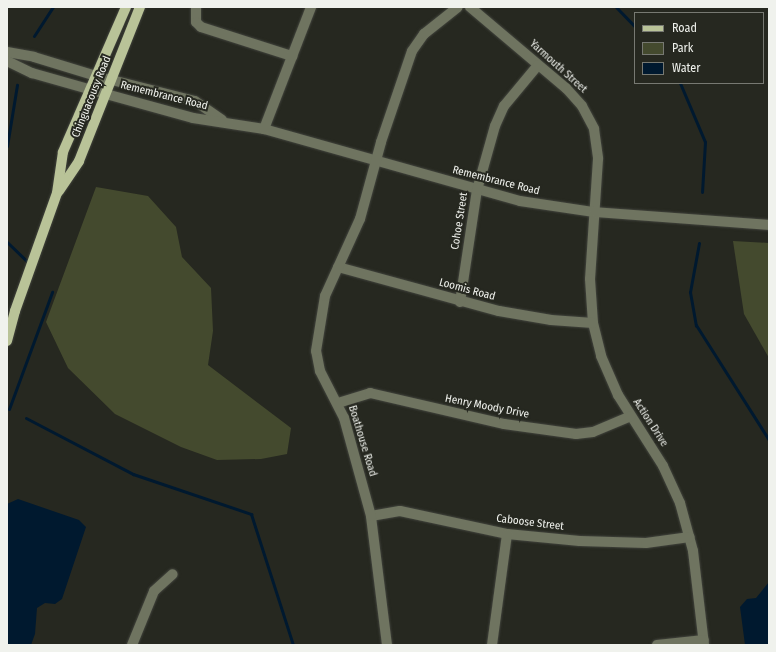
<!DOCTYPE html>
<html>
<head>
<meta charset="utf-8">
<style>
	body { margin:0 }
	#map { position:relative; width:776px; height:652px; overflow:hidden; background:#262820; font-family:"Fira Sans Condensed",sans-serif }
	div>[style] { position:absolute }
	.green>* { inset:0; background:#444a2e }
	.water>* { inset:0; background:#00192f }
	.stream>* { height:3px; margin:-1.5px; padding:0 1.5px; transform-origin:1.5px; border-radius:1.5px; background:#00192f }
	.roads { filter:drop-shadow(0 0 1px #42443d) drop-shadow(0 0 1px #42443d) }
	.minor>* { height:10px; margin:-5px; padding:0 5px; transform-origin:5px; border-radius:5px; background:#6f7460 }
	.major>* { height:10px; margin:-5px; padding:0 5px; transform-origin:5px; border-radius:5px; background:#b9c398 }
	span { translate:-50% -50%; white-space:nowrap; text-align:center; line-height:1.15; -webkit-text-stroke:4px #262820; paint-order:stroke }
	.street-label { font-size:11px; color:#f0f2ed }
	.frame { position:absolute; inset:0; border:8px solid #f0f2ed; pointer-events:none }
	.legend { position:absolute; left:634px; top:12px; width:130px; height:72px; box-sizing:border-box; background:#262820; border:1px solid #777972; margin:0; padding:5px 7px; list-style:none; font-size:12px; color:#f0f2ed }
	.legend li { display:flex; align-items:center; gap:8px; height:20px }
	.legend b { width:20px; border:1px solid #777972 }
</style>
</head>
<body>
<div id="map">
	<div class="green">
		<div style="clip-path:polygon(96px 187px,148px 196px,176px 227px,182px 257px,211px 288px,213px 331px,208px 365px,291px 428px,287px 454px,261px 459px,217px 460px,181px 447px,115px 414px,68px 368px,46px 322px)"></div>
		<div style="clip-path:polygon(733px 241px,769px 243px,769px 358px,744px 314px)"></div>
	</div>
	<div class="water">
		<div style="clip-path:polygon(18px 499px,79px 520px,86px 527px,62px 599px,55px 604px,45px 603px,37px 608px,35px 634px,31px 645px,7px 645px,7px 504px)"></div>
		<div style="clip-path:polygon(769px 582px,769px 645px,745px 645px,740px 607px,747px 599px,756px 598px)"></div>
	</div>
	<div class="stream">
		<div style="left:616px;top:7px;width:28px;rotate:46deg"></div>
		<div style="left:34px;top:36px;width:35px;rotate:-57deg"></div>
		<div style="left:680px;top:83px;width:64px;rotate:67deg"></div>
		<div style="left:705px;top:142px;width:50px;rotate:93.4deg"></div>
		<div style="left:7px;top:146px;width:62px;rotate:-80.7deg"></div>
		<div style="left:7px;top:242px;width:30px;rotate:44deg"></div>
		<div style="left:699px;top:243px;width:50px;rotate:100.4deg"></div>
		<div style="left:690px;top:292px;width:34px;rotate:80deg"></div>
		<div style="left:696px;top:325px;width:136px;rotate:57.6deg"></div>
		<div style="left:9px;top:409px;width:125px;rotate:-69.8deg"></div>
		<div style="left:26px;top:418px;width:121px;rotate:27.6deg"></div>
		<div style="left:133px;top:474px;width:125px;rotate:18.7deg"></div>
		<div style="left:251px;top:514px;width:138px;rotate:72.2deg"></div>
	</div>
	<div class="roads">
		<div class="minor">
			<div style="left:196px;top:7px;width:15px;rotate:90deg"></div>
			<div style="left:196px;top:22px;width:7px;rotate:45deg"></div>
			<div style="left:201px;top:27px;width:96px;rotate:17.7deg"></div>
			<div style="left:470px;top:7px;width:126px;rotate:40.2deg"></div>
			<div style="left:566px;top:88px;width:24px;rotate:48deg"></div>
			<div style="left:582px;top:106px;width:26px;rotate:62deg"></div>
			<div style="left:594px;top:129px;width:30px;rotate:82deg"></div>
			<div style="left:598px;top:159px;width:120px;rotate:93.8deg"></div>
			<div style="left:590px;top:279px;width:44px;rotate:86.1deg"></div>
			<div style="left:593px;top:323px;width:34px;rotate:76deg"></div>
			<div style="left:601px;top:356px;width:43px;rotate:66.4deg"></div>
			<div style="left:618px;top:395px;width:84px;rotate:57.6deg"></div>
			<div style="left:663px;top:466px;width:41px;rotate:65.3deg"></div>
			<div style="left:680px;top:503px;width:50px;rotate:74.8deg"></div>
			<div style="left:693px;top:551px;width:95px;rotate:83.3deg"></div>
			<div style="left:7px;top:52px;width:27px;rotate:10deg"></div>
			<div style="left:34px;top:57px;width:65px;rotate:17deg"></div>
			<div style="left:96px;top:76px;width:102px;rotate:14.2deg"></div>
			<div style="left:195px;top:101px;width:33px;rotate:35deg"></div>
			<div style="left:7px;top:61px;width:28px;rotate:26deg"></div>
			<div style="left:32px;top:73px;width:77px;rotate:15.8deg"></div>
			<div style="left:106px;top:94px;width:90px;rotate:15.4deg"></div>
			<div style="left:193px;top:118px;width:72px;rotate:8.8deg"></div>
			<div style="left:264px;top:129px;width:266px;rotate:15.7deg"></div>
			<div style="left:520px;top:201px;width:75px;rotate:8.5deg"></div>
			<div style="left:594px;top:212px;width:175px;rotate:4.2deg"></div>
			<div style="left:264px;top:129px;width:131px;rotate:-68.9deg"></div>
			<div style="left:338px;top:267px;width:167px;rotate:15.3deg"></div>
			<div style="left:499px;top:311px;width:53px;rotate:9.8deg"></div>
			<div style="left:551px;top:320px;width:42px;rotate:4.1deg"></div>
			<div style="left:460px;top:302px;width:113px;rotate:-81.4deg"></div>
			<div style="left:477px;top:190px;width:66px;rotate:-74.3deg"></div>
			<div style="left:495px;top:126px;width:22px;rotate:-66deg"></div>
			<div style="left:504px;top:106px;width:53px;rotate:-50.3deg"></div>
			<div style="left:338px;top:403px;width:34px;rotate:-17deg"></div>
			<div style="left:370px;top:393px;width:138px;rotate:13deg"></div>
			<div style="left:504px;top:424px;width:73px;rotate:7.9deg"></div>
			<div style="left:576px;top:434px;width:17px;rotate:-7deg"></div>
			<div style="left:593px;top:432px;width:41px;rotate:-22.8deg"></div>
			<div style="left:371px;top:516px;width:29px;rotate:-10deg"></div>
			<div style="left:400px;top:511px;width:109px;rotate:12.1deg"></div>
			<div style="left:507px;top:534px;width:73px;rotate:5.5deg"></div>
			<div style="left:580px;top:541px;width:66px;rotate:1.7deg"></div>
			<div style="left:646px;top:543px;width:44px;rotate:-7.8deg"></div>
			<div style="left:132px;top:645px;width:58px;rotate:-67.8deg"></div>
			<div style="left:154px;top:591px;width:25px;rotate:-42deg"></div>
			<div style="left:387px;top:645px;width:130px;rotate:-97.1deg"></div>
			<div style="left:371px;top:516px;width:102px;rotate:-105.4deg"></div>
			<div style="left:344px;top:418px;width:53px;rotate:-117.1deg"></div>
			<div style="left:320px;top:371px;width:20px;rotate:-101deg"></div>
			<div style="left:316px;top:351px;width:56px;rotate:-80.7deg"></div>
			<div style="left:325px;top:296px;width:85px;rotate:-65.6deg"></div>
			<div style="left:360px;top:219px;width:80px;rotate:-74.7deg"></div>
			<div style="left:381px;top:142px;width:96px;rotate:-71.2deg"></div>
			<div style="left:412px;top:51px;width:21px;rotate:-55deg"></div>
			<div style="left:424px;top:34px;width:43px;rotate:-38.5deg"></div>
			<div style="left:492px;top:645px;width:112px;rotate:-82.3deg"></div>
			<div style="left:657px;top:645px;width:47px;rotate:-6.1deg"></div>
		</div>
		<div class="major">
			<div style="left:59px;top:191px;width:36px;rotate:-56deg"></div>
			<div style="left:79px;top:161px;width:166px;rotate:-68.4deg"></div>
			<div style="left:7px;top:341px;width:31px;rotate:-75deg"></div>
			<div style="left:15px;top:311px;width:125px;rotate:-70.4deg"></div>
			<div style="left:57px;top:193px;width:41px;rotate:-81.7deg"></div>
			<div style="left:63px;top:152px;width:158px;rotate:-66.5deg"></div>
		</div>
	</div>
	<div class="street-label">
		<span style="left:558px;top:67px;rotate:42deg">Yarmouth Street</span>
		<span style="left:164px;top:96px;rotate:14deg">Remembrance Road</span>
		<span style="left:92px;top:97px;rotate:-68deg">Chinguacousy Road</span>
		<span style="left:496px;top:181px;rotate:14deg">Remembrance Road</span>
		<span style="left:460px;top:221px;rotate:-81deg">Cohoe Street</span>
		<span style="left:467px;top:290px;rotate:15deg">Loomis Road</span>
		<span style="left:487px;top:407px;rotate:11deg">Henry Moody Drive</span>
		<span style="left:650px;top:423px;rotate:57deg">Action Drive</span>
		<span style="left:362px;top:441px;rotate:73deg">Boathouse Road</span>
		<span style="left:530px;top:523px;rotate:7deg">Caboose Street</span>
	</div>
	<div class="frame"></div>
	<ul class="legend">
	<li><b style="height:5px;background:#b9c398"></b>Road</li>
	<li><b style="height:11px;background:#444a2e"></b>Park</li>
	<li><b style="height:11px;background:#00192f"></b>Water</li>
	</ul>
</div>
</body>
</html>
